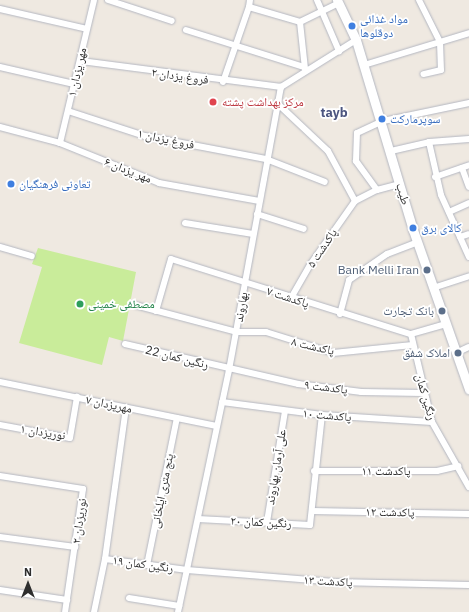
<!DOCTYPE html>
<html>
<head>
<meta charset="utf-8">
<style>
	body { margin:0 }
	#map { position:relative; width:469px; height:612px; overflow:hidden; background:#efe9e1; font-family:"IBM Plex Sans","Noto Naskh Arabic",sans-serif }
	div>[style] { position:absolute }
	.pitch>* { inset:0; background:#c9ec9a }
	.roads { filter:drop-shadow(0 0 1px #b4b7c1) drop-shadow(0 0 1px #b4b7c1) }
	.street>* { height:6px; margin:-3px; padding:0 3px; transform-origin:3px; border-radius:3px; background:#fff }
	.secondary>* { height:9px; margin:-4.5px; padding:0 4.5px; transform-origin:4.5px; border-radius:4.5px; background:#fff }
	.dots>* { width:11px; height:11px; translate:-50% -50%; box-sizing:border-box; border:2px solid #fff; border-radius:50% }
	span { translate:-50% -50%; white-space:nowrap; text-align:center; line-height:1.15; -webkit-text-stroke:3.5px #fff; paint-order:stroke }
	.shop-label { font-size:12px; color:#366cbe }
	.left { translate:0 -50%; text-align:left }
	.street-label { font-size:12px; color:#2e2e2e }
	.health-label { font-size:12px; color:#be3a42 }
	.service-label { font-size:12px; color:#4e5e75 }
	.right { translate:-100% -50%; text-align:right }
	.leisure-label { font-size:12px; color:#27864d }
	.neighbourhood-label { font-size:13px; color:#4d5680; font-weight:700 }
	.north { position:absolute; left:8px; top:564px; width:40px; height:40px; -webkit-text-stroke:3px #fff; paint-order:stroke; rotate:0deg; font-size:11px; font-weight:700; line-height:16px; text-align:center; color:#2e2e2e }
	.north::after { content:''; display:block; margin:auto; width:14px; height:18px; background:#2e2e2e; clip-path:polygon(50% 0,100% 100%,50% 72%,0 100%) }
</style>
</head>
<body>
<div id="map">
	<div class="pitch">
		<div style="clip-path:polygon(38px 248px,136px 272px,123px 341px,109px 337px,102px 365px,19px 343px,42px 267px,32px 264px)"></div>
	</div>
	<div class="roads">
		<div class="street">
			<div style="left:108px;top:0;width:67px;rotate:18.2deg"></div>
			<div style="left:250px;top:0;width:7px;rotate:98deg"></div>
			<div style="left:249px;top:7px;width:53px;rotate:16.4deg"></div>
			<div style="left:300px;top:22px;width:43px;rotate:-26deg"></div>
			<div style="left:317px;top:0;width:56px;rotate:66.7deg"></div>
			<div style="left:419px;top:0;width:47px;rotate:63.4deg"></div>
			<div style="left:440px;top:42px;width:28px;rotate:88deg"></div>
			<div style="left:441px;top:70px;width:18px;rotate:167deg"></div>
			<div style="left:0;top:9px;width:89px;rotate:12.9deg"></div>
			<div style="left:300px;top:22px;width:47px;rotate:83.9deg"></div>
			<div style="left:186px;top:30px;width:124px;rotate:17.4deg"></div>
			<div style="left:81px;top:61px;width:202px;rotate:7.4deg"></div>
			<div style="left:364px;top:65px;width:110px;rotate:-16.9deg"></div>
			<div style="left:0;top:67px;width:76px;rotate:12.9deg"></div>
			<div style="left:223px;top:82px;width:79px;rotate:-70.9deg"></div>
			<div style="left:277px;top:103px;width:70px;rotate:43.3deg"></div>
			<div style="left:328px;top:151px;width:57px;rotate:61.6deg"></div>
			<div style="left:68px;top:111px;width:81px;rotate:18deg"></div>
			<div style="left:145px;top:136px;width:123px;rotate:10.8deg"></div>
			<div style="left:266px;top:159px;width:63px;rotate:21.3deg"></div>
			<div style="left:0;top:127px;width:62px;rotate:14.9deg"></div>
			<div style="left:60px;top:143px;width:107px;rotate:22deg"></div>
			<div style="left:159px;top:183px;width:102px;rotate:10.2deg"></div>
			<div style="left:429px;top:142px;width:54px;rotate:77.2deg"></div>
			<div style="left:441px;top:195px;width:68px;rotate:65.7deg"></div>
			<div style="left:60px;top:143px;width:147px;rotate:-76.6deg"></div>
			<div style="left:391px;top:151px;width:39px;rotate:-13deg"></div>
			<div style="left:429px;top:142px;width:40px;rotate:-4.3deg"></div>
			<div style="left:462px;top:168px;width:20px;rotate:70deg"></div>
			<div style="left:435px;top:177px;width:36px;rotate:-19deg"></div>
			<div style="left:377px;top:190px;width:36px;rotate:-126deg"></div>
			<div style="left:356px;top:161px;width:28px;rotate:-88deg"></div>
			<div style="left:357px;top:133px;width:29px;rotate:-25deg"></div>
			<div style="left:383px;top:121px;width:88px;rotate:-11.8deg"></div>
			<div style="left:449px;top:212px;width:22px;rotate:-24deg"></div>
			<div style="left:257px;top:214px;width:49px;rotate:17.7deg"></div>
			<div style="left:185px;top:223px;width:69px;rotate:9.2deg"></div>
			<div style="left:460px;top:237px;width:9px;rotate:-18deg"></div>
			<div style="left:0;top:247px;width:33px;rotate:16deg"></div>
			<div style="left:433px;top:288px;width:38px;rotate:-18deg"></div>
			<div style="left:291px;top:298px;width:38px;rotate:-60deg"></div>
			<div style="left:310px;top:265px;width:78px;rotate:-54.9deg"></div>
			<div style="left:355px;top:201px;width:25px;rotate:-27deg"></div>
			<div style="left:377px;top:190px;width:24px;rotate:-15deg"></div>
			<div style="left:135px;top:305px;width:106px;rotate:14.8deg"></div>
			<div style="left:237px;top:332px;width:29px"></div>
			<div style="left:266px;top:332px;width:70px;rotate:17.4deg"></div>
			<div style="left:333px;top:353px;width:80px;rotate:-5.7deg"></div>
			<div style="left:156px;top:311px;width:54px;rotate:-73.9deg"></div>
			<div style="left:171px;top:259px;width:251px;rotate:17.4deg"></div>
			<div style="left:340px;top:314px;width:35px;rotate:-75deg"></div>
			<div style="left:349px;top:280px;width:46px;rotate:-34.4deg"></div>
			<div style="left:387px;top:254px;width:33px;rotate:-21deg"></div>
			<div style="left:446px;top:324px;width:36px;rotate:164deg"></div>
			<div style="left:411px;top:334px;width:90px;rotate:76.6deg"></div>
			<div style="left:432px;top:422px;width:75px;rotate:60.4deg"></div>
			<div style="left:125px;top:344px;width:178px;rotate:13deg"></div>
			<div style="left:298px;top:384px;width:64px;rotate:7.2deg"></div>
			<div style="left:361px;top:392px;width:62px;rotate:0.9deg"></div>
			<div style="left:456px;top:353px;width:14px;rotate:-25deg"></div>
			<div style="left:0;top:382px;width:221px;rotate:11.5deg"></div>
			<div style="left:222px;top:402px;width:101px;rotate:7.4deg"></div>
			<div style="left:322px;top:415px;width:110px;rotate:3.6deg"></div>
			<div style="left:0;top:425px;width:71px;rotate:10.5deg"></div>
			<div style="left:70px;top:438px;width:42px;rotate:-80.3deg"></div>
			<div style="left:314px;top:471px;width:123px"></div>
			<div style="left:437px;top:471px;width:22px;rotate:-13deg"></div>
			<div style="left:0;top:476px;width:84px;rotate:8.9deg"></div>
			<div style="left:83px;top:489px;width:124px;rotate:98.3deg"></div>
			<div style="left:312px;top:511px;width:157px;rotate:1.1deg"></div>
			<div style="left:198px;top:519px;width:112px;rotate:3.1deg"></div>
			<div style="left:310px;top:525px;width:111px;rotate:-83.8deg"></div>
			<div style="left:267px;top:522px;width:112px;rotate:-80.8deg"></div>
			<div style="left:0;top:537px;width:76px;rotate:7.6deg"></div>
			<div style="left:105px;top:559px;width:153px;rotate:-82.1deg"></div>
			<div style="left:147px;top:565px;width:150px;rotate:-78.5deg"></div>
			<div style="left:0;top:590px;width:68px;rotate:8.5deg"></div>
			<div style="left:129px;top:598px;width:51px;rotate:9.1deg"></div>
			<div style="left:94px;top:612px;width:54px;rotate:-78.3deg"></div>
			<div style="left:105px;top:559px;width:83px;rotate:7.6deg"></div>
			<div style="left:187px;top:570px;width:148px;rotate:4.6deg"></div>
			<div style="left:335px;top:582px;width:134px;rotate:1.3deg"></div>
			<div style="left:178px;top:612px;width:247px;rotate:-78.1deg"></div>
			<div style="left:229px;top:370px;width:288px;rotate:-79.6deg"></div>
			<div style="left:281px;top:87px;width:89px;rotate:-32.1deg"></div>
		</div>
		<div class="secondary">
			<div style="left:337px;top:0;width:44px;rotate:64.6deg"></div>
			<div style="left:356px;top:40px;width:198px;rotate:73.3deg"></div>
			<div style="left:413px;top:230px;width:169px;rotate:70.6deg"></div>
		</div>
	</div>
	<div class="dots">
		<div style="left:352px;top:26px;background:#3f7fe0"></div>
		<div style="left:213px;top:102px;background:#e0444e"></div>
		<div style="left:382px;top:119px;background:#3f7fe0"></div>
		<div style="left:11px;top:184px;background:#3f7fe0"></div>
		<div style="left:413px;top:228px;background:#3f7fe0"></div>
		<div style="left:427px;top:270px;background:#5c6f8a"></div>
		<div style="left:80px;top:304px;background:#2e9e5b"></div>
		<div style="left:442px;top:311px;background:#5c6f8a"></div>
		<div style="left:458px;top:353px;background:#5c6f8a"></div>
	</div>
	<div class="shop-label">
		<span class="left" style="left:360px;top:26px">مواد غذائی<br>دوقلوها</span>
		<span class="left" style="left:390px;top:119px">سوپرمارکت</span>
		<span class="left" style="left:19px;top:184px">تعاونی فرهنگیان</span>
		<span class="left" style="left:421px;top:228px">کالای برق</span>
	</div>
	<div class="street-label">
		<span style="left:77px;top:72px;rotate:-77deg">مهر یزدان ۱</span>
		<span style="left:180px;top:76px;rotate:8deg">فروغ یزدان ۲</span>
		<span style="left:166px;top:139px;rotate:12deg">فروغ یزدان ۱</span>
		<span style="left:128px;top:170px;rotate:22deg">مهر یزدان ۶</span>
		<span style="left:403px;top:194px;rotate:74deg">طیب</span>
		<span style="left:322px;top:248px;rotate:-56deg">پاکدشت ۵</span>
		<span style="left:288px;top:297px;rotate:18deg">پاکدشت ۷</span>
		<span style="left:241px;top:307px;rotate:-80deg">بهاروند</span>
		<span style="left:313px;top:346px;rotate:13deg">پاکدشت ۸</span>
		<span style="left:177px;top:357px;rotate:14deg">رنگین کمان 22</span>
		<span style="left:326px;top:387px;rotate:7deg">پاکدشت ۹</span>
		<span style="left:426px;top:397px;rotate:74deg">رنگین کمان</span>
		<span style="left:109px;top:404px;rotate:12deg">مهریزدان ۷</span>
		<span style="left:327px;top:415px;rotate:5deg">پاکدشت ۱۰</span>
		<span style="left:43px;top:432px;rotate:9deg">نوریزدان ۱</span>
		<span style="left:276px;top:467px;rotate:-81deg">علی آرمان بهاروند</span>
		<span style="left:386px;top:471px">پاکدشت ۱۱</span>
		<span style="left:162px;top:491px;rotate:-79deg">پنج متری ایلخانی</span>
		<span style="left:390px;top:512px;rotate:1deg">پاکدشت ۱۲</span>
		<span style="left:79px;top:521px;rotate:-82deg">نوریزدان ۲</span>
		<span style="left:261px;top:522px;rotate:3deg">رنگین کمان ۲۰</span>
		<span style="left:143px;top:564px;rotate:8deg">رنگین کمان ۱۹</span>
		<span style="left:328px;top:581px;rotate:3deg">پاکدشت ۱۳</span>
	</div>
	<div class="health-label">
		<span class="left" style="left:222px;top:102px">مرکز بهداشت پشته</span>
	</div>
	<div class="service-label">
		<span class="right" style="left:419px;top:270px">Bank Melli Iran</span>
		<span class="right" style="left:434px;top:311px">بانک تجارت</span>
		<span class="right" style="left:450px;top:353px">املاک شفق</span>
	</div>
	<div class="leisure-label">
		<span class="left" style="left:88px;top:304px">مصطفی خمینی</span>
	</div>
	<div class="neighbourhood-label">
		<span style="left:334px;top:113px">tayb</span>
	</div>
	<div class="north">N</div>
</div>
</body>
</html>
